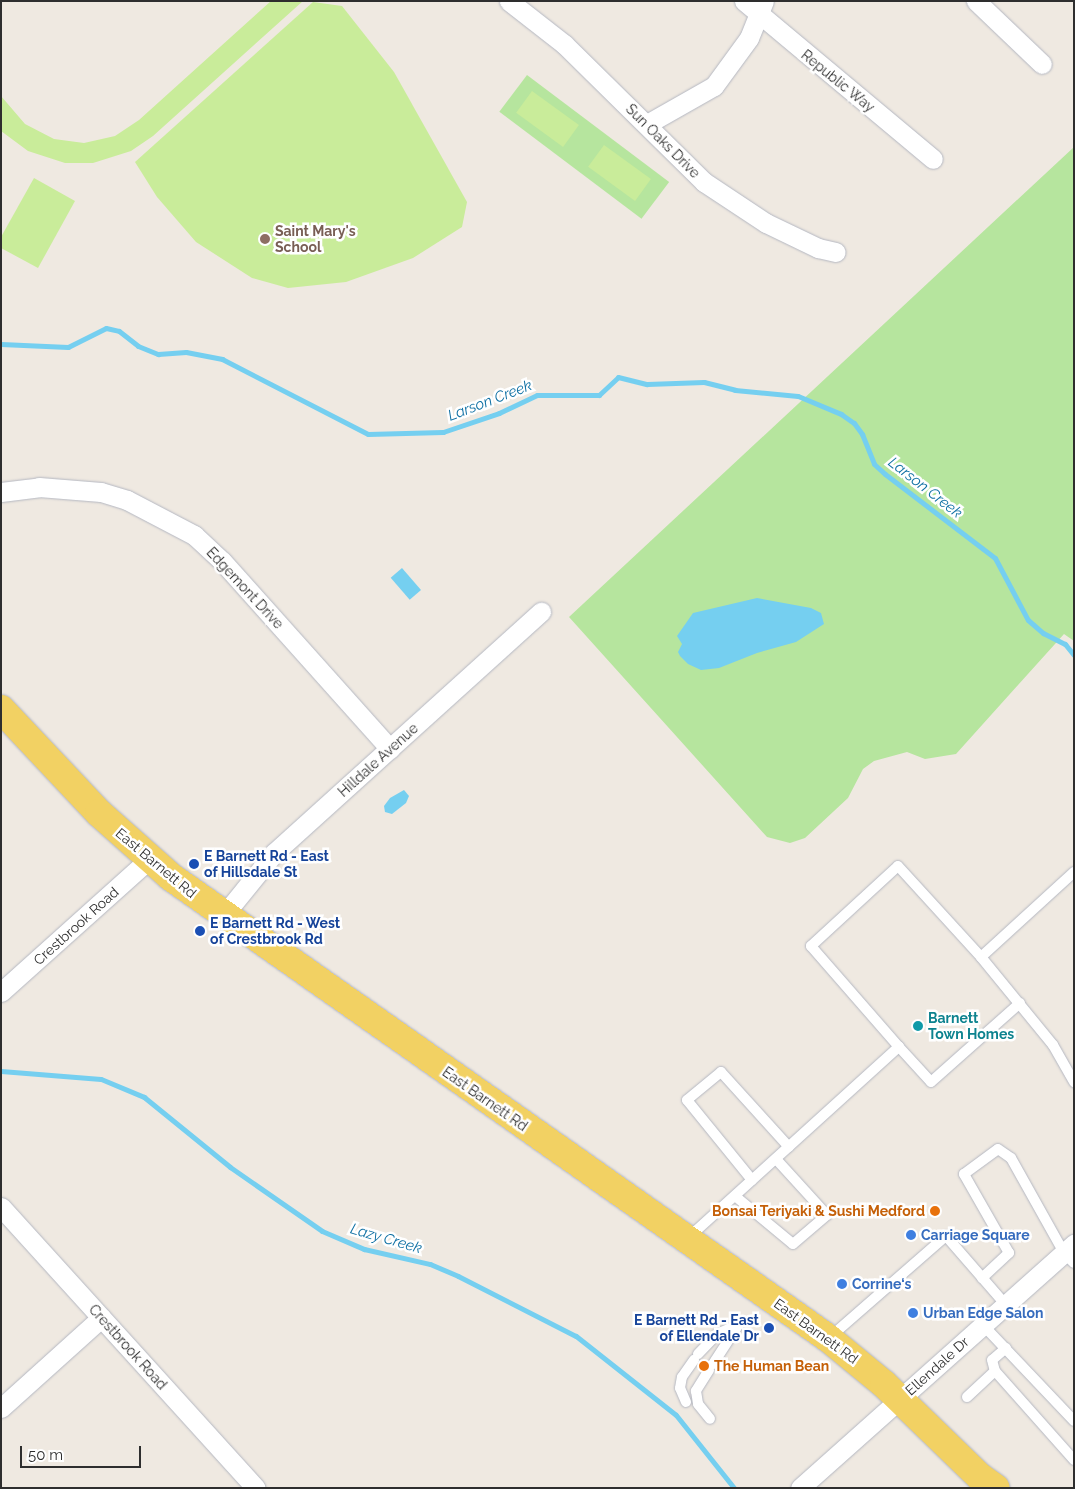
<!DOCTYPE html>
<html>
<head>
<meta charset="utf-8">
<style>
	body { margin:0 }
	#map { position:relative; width:1075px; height:1489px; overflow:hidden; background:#efe9e1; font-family:Raleway,sans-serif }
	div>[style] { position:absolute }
	.green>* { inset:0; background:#b6e59e; transform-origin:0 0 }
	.pitch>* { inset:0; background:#c9ec9a; transform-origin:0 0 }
	.water>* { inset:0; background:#75cff0; transform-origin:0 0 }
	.stream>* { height:5px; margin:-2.5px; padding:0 2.5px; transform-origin:2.5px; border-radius:2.5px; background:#75cff0 }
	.roads { filter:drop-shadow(0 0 1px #b4b7c1) drop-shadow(0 0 1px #b4b7c1) }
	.service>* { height:10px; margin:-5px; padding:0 5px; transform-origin:5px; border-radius:5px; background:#fff }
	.minor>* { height:19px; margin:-9.5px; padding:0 9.5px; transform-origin:9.5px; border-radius:9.5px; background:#fff }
	.primary>* { height:28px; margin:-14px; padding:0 14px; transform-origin:14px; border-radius:14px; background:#f2d163 }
	.dots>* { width:14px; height:14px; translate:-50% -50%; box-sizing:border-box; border:2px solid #fff; border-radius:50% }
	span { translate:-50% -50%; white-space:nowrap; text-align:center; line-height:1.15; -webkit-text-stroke:5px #fff; paint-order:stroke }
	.street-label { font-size:14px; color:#2e2e2e }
	.education-label { font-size:14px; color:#785e54; font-weight:700 }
	.left { translate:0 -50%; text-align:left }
	.transit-label { font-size:14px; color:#164399; font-weight:700 }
	.right { translate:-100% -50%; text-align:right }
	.culture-label { font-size:14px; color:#0d838f; font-weight:700 }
	.food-label { font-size:14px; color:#c56008; font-weight:700 }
	.shop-label { font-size:14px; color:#366cbe; font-weight:700 }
	.water-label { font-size:15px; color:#0d6fa3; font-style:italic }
	.frame { position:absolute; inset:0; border:2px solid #2e2e2e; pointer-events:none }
	.scale { position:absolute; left:20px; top:1446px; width:121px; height:22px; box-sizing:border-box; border:2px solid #2e2e2e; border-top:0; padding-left:6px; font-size:15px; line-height:18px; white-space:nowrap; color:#2e2e2e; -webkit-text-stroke:4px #fff; paint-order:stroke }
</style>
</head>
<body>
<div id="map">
	<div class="green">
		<div style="left:527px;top:75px;width:178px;height:46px;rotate:37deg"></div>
		<div style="clip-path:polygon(1074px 147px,1074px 641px,1064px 634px,956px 754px,925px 759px,907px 752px,874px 761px,863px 769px,848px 798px,805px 838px,790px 843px,767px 837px,569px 617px)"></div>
	</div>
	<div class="pitch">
		<div style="clip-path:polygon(271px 1px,303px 1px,153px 136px,131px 151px,93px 163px,65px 163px,28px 151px,1px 131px,1px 96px,25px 124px,54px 139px,84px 143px,115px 136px,139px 120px)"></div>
		<div style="clip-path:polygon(313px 2px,342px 6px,394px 72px,467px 202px,462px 227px,413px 258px,346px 282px,288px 288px,252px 278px,196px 242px,157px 197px,135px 162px)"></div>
		<div style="left:532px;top:91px;width:58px;height:27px;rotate:36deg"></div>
		<div style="left:604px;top:145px;width:58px;height:27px;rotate:36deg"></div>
		<div style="clip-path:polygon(34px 178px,75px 201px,38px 268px,1px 248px,1px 237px)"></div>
	</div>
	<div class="water">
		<div style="left:402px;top:568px;width:29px;height:15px;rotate:49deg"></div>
		<div style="clip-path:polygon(757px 598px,811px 608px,821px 613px,824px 624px,796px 642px,757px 653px,719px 668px,701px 670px,688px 664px,680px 656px,678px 652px,682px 644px,677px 636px,693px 613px)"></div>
		<div style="clip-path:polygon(404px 790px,409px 796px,406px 803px,392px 814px,385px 812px,384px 806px,390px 798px)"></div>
	</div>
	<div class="stream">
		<div style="left:1px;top:344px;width:67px;rotate:2.6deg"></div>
		<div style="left:68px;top:347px;width:42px;rotate:-26.6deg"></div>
		<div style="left:106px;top:328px;width:13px;rotate:13deg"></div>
		<div style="left:119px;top:331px;width:24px;rotate:38deg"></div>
		<div style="left:138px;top:346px;width:22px;rotate:22deg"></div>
		<div style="left:158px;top:354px;width:28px;rotate:-4deg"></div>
		<div style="left:186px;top:352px;width:37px;rotate:11deg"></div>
		<div style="left:222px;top:359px;width:164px;rotate:27.2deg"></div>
		<div style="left:368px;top:434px;width:75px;rotate:-1.5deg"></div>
		<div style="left:443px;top:432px;width:59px;rotate:-18.7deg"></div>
		<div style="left:499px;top:413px;width:42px;rotate:-25.3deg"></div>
		<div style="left:537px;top:395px;width:62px"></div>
		<div style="left:599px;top:395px;width:26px;rotate:-43deg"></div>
		<div style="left:618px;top:377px;width:30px;rotate:14deg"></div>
		<div style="left:647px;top:384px;width:57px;rotate:-2deg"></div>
		<div style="left:704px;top:382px;width:32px;rotate:14deg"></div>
		<div style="left:735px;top:390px;width:63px;rotate:5.4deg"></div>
		<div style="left:798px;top:396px;width:47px;rotate:22.7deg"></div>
		<div style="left:841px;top:414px;width:16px;rotate:35deg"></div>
		<div style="left:854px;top:423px;width:14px;rotate:54deg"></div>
		<div style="left:862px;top:434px;width:32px;rotate:68deg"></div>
		<div style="left:874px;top:464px;width:15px;rotate:42deg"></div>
		<div style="left:885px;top:474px;width:138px;rotate:37.4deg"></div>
		<div style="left:995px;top:558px;width:70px;rotate:62deg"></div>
		<div style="left:1028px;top:620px;width:20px;rotate:41deg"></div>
		<div style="left:1043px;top:633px;width:25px;rotate:27deg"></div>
		<div style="left:1065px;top:644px;width:14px;rotate:51deg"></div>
		<div style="left:1px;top:1071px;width:100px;rotate:4.6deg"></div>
		<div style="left:101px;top:1079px;width:47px;rotate:22.7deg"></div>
		<div style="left:144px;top:1097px;width:111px;rotate:39.1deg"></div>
		<div style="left:230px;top:1167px;width:112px;rotate:34.8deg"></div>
		<div style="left:322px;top:1231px;width:46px;rotate:23.2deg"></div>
		<div style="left:364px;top:1249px;width:68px;rotate:12.8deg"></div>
		<div style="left:430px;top:1264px;width:30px;rotate:23deg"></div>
		<div style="left:458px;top:1276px;width:132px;rotate:27deg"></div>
		<div style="left:576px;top:1336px;width:127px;rotate:38.3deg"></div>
		<div style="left:676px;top:1415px;width:93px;rotate:51.5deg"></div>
	</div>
	<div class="roads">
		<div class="service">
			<div style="left:981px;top:957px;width:114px;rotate:50.7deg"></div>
			<div style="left:1053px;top:1045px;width:43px;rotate:60.4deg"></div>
			<div style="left:899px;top:1047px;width:47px;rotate:47.6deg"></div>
			<div style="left:931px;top:1082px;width:119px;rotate:-41.6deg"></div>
			<div style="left:752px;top:1180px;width:103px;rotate:-129.1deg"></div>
			<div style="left:687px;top:1100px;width:44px;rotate:-39.5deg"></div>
			<div style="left:721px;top:1072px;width:101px;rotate:47.8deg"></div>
			<div style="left:735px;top:1196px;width:75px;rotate:39.6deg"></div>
			<div style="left:793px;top:1244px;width:45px;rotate:-40.5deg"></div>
			<div style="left:827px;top:1215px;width:76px;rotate:-132.3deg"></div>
			<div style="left:688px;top:1238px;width:285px;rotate:-42.2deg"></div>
			<div style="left:899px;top:1047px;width:134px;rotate:-131.1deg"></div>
			<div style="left:811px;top:946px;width:118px;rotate:-42.6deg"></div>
			<div style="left:898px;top:866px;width:123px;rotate:47.6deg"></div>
			<div style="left:981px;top:957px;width:126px;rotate:-42.4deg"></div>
			<div style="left:982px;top:1278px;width:37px;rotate:-43deg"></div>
			<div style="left:1009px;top:1253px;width:91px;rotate:-119.7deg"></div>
			<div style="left:964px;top:1174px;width:42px;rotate:-36.3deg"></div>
			<div style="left:998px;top:1149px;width:16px;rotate:35deg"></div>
			<div style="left:1011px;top:1158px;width:109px;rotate:60.8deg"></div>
			<div style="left:1064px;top:1253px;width:14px;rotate:45deg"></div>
			<div style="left:983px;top:1325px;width:132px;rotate:46.5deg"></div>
			<div style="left:829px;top:1338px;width:155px;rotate:-41.1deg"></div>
			<div style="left:946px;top:1236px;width:91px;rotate:49deg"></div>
			<div style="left:1006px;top:1348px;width:18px;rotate:139deg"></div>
			<div style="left:992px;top:1360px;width:11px;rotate:75deg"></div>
			<div style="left:995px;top:1371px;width:119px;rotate:48.4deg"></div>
			<div style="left:698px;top:1354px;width:28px;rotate:-46deg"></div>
			<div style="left:717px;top:1334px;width:24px;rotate:-24deg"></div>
			<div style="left:713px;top:1364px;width:48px;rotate:-57deg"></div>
			<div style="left:709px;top:1370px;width:25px;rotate:122deg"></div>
			<div style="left:696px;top:1391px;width:13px;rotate:81deg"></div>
			<div style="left:698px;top:1404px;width:19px;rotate:51deg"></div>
			<div style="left:967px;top:1397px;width:38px;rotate:-43deg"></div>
			<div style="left:686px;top:1402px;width:15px;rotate:-113deg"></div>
			<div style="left:680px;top:1388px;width:11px;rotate:-80deg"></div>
			<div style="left:682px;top:1377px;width:21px;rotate:-55deg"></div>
		</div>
		<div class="minor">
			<div style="left:509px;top:1px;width:70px;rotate:38deg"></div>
			<div style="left:564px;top:44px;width:197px;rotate:44.6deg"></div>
			<div style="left:704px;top:182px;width:74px;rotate:33.5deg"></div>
			<div style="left:766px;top:223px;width:58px;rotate:25.7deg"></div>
			<div style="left:818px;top:248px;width:18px;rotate:13deg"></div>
			<div style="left:744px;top:1px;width:246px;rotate:39.9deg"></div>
			<div style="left:976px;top:1px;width:91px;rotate:43.7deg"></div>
			<div style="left:647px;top:124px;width:77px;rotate:-29.6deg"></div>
			<div style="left:714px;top:86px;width:59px;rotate:-53.9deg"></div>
			<div style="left:749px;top:38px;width:40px;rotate:-68deg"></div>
			<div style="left:1px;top:492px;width:38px;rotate:-7deg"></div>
			<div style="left:39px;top:487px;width:62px;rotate:4.6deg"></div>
			<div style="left:101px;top:492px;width:27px;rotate:17deg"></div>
			<div style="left:127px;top:500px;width:76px;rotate:27.6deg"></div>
			<div style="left:194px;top:535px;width:38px;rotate:43deg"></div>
			<div style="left:222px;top:561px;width:252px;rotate:48.2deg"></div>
			<div style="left:223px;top:916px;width:81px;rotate:-51deg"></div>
			<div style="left:274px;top:853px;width:360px;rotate:-42.1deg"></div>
			<div style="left:1px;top:992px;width:199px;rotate:-41.9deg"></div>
			<div style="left:1px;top:1207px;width:379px;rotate:47.8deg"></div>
			<div style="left:1px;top:1408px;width:135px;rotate:-42deg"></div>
			<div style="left:800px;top:1488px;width:367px;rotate:-41.7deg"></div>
		</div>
		<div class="primary">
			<div style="left:1px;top:709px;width:143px;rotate:46.7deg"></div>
			<div style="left:99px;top:813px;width:96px;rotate:41.6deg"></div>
			<div style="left:171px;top:877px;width:803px;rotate:35.06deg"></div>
			<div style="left:828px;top:1338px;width:72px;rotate:39.4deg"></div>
			<div style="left:884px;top:1384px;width:134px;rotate:44.1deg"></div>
			<div style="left:980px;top:1477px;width:19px;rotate:35deg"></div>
		</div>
	</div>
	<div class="dots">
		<div style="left:265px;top:239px;background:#8d6e63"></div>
		<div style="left:194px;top:864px;background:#1a4fb4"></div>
		<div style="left:200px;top:931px;background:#1a4fb4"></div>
		<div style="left:918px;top:1026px;background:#0f9aa8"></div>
		<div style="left:935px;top:1211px;background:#e8710a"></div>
		<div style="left:911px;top:1235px;background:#3f7fe0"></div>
		<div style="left:842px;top:1284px;background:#3f7fe0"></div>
		<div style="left:913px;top:1313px;background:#3f7fe0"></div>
		<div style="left:769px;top:1328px;background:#1a4fb4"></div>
		<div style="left:704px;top:1366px;background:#e8710a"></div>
	</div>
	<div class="street-label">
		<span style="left:838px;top:81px;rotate:39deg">Republic Way</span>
		<span style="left:663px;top:141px;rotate:45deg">Sun Oaks Drive</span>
		<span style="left:245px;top:588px;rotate:47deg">Edgemont Drive</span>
		<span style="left:378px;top:760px;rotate:-42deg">Hilldale Avenue</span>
		<span style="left:156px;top:863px;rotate:40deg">East Barnett Rd</span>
		<span style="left:76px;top:926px;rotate:-42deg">Crestbrook Road</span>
		<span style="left:485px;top:1099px;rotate:35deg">East Barnett Rd</span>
		<span style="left:816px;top:1331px;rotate:36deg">East Barnett Rd</span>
		<span style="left:128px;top:1347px;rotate:48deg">Crestbrook Road</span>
		<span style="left:937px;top:1366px;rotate:-42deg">Ellendale Dr</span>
	</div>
	<div class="education-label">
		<span class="left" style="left:275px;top:239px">Saint Mary's<br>School</span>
	</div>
	<div class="transit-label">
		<span class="left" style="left:204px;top:864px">E Barnett Rd - East<br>of Hillsdale St</span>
		<span class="left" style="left:210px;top:931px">E Barnett Rd - West<br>of Crestbrook Rd</span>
		<span class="right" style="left:759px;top:1328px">E Barnett Rd - East<br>of Ellendale Dr</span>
	</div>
	<div class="culture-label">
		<span class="left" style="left:928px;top:1026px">Barnett<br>Town Homes</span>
	</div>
	<div class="food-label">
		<span class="right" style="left:925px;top:1211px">Bonsai Teriyaki &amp; Sushi Medford</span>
		<span class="left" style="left:714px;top:1366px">The Human Bean</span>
	</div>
	<div class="shop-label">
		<span class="left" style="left:921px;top:1235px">Carriage Square</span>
		<span class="left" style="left:852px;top:1284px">Corrine‘s</span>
		<span class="left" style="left:923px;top:1313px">Urban Edge Salon</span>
	</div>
	<div class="water-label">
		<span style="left:490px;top:401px;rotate:-21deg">Larson Creek</span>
		<span style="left:925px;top:488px;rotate:38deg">Larson Creek</span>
		<span style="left:386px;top:1239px;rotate:16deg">Lazy Creek</span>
	</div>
	<div class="frame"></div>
	<div class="scale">50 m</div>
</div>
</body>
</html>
